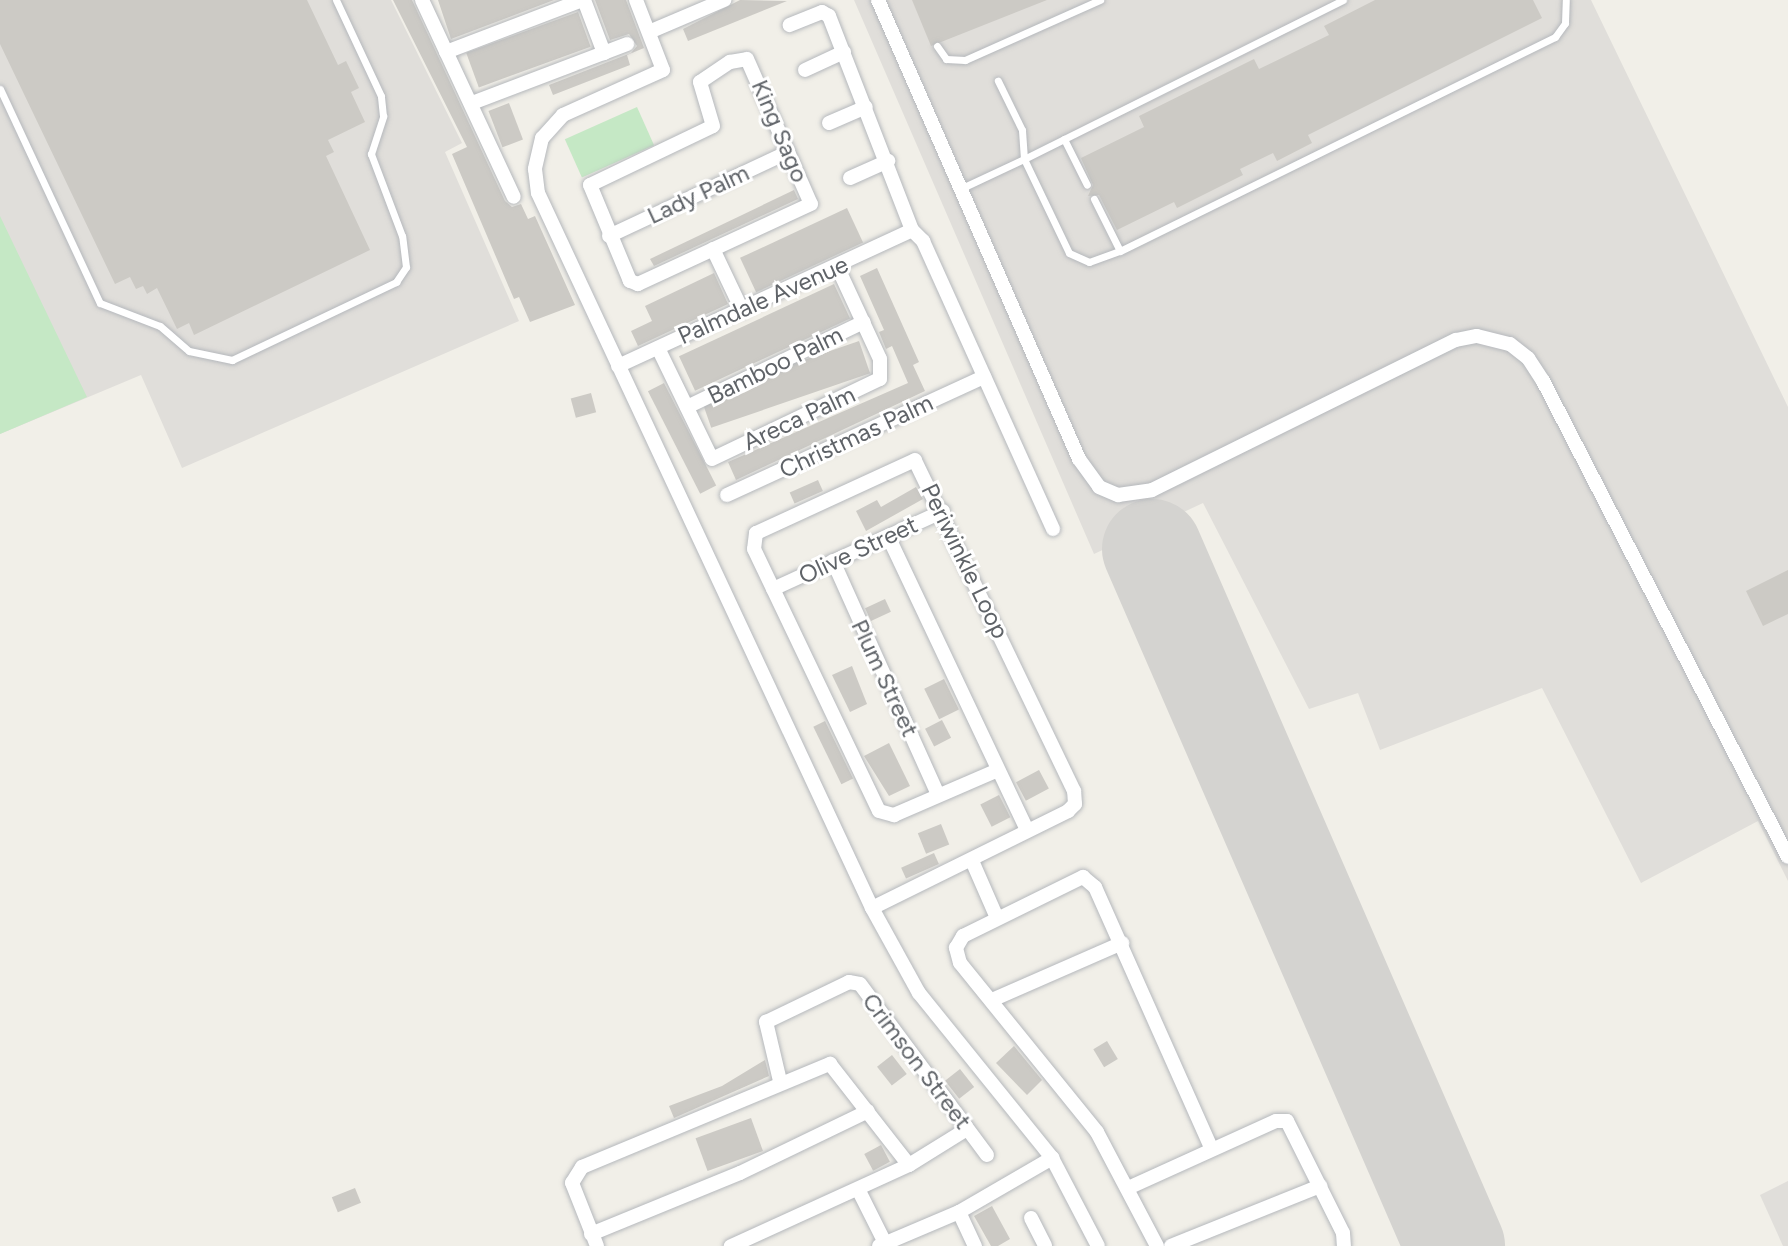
<!DOCTYPE html>
<html>
<head>
<meta charset="utf-8">
<style>
	body { margin:0 }
	#map { position:relative; width:1788px; height:1246px; overflow:hidden; background:#f1efe8; font-family:Figtree,sans-serif }
	div>[style] { position:absolute }
	.industrial>* { inset:0; background:#e0deda }
	.green>* { inset:0; background:#c5e8c5; transform-origin:0 0 }
	.runway>* { height:100px; margin:-50px; padding:0 50px; transform-origin:50px; border-radius:50px; background:#d4d3d0 }
	.building>* { inset:0; background:#cccac5; transform-origin:0 0 }
	.roads { filter:drop-shadow(0 0 2px #b5b8bc) drop-shadow(0 0 2px #b5b8bc) }
	.lane>* { height:7px; margin:-3.5px; padding:0 3.5px; transform-origin:3.5px; border-radius:3.5px; background:#fff }
	.street>* { height:14px; margin:-7px; padding:0 7px; transform-origin:7px; border-radius:7px; background:#fff }
	span { translate:-50% -50%; white-space:nowrap; text-align:center; line-height:1.15; -webkit-text-stroke:6px #fff; paint-order:stroke }
	.street-label { font-size:24px; color:#5f6368 }
</style>
</head>
<body>
<div id="map">
	<div class="industrial">
		<div style="clip-path:polygon(0 0,391px 0,462px 143px,445px 152px,519px 321px,182px 468px,141px 375px,0 434px)"></div>
		<div style="clip-path:polygon(854px 0,1591px 0,1788px 407px,1788px 881px,1758px 821px,1641px 883px,1542px 688px,1380px 750px,1358px 693px,1309px 709px,1203px 503px,1094px 554px)"></div>
		<div style="clip-path:polygon(1788px 1181px,1788px 1246px,1783px 1246px,1760px 1195px)"></div>
	</div>
	<div class="green">
		<div style="left:637px;top:107px;width:42px;height:79px;rotate:66deg"></div>
		<div style="clip-path:polygon(0 216px,87px 397px,0 434px)"></div>
	</div>
	<div class="runway">
		<div style="left:1152px;top:549px;width:760px;rotate:66.5deg"></div>
	</div>
	<div class="building">
		<div style="clip-path:polygon(0 0,307px 0,338px 65px,346px 61px,359px 88px,351px 92px,365px 122px,328px 140px,334px 152px,326px 156px,370px 250px,194px 335px,189px 323px,177px 329px,157px 288px,147px 294px,143px 286px,136px 289px,130px 277px,115px 284px,0 44px)"></div>
		<div style="clip-path:polygon(393px 0,412px 0,505px 201px,512px 207px,521px 204px,528px 219px,535px 216px,575px 305px,530px 322px,519px 297px,514px 299px,452px 154px,467px 147px)"></div>
		<div style="clip-path:polygon(438px 0,554px 0,451px 39px)"></div>
		<div style="clip-path:polygon(595px 0,626px 0,644px 48px,627px 55px,630px 65px,553px 95px,549px 85px,631px 53px,637px 46px,629px 34px,610px 40px)"></div>
		<div style="clip-path:polygon(740px 0,787px 1px,688px 41px,683px 29px)"></div>
		<div style="clip-path:polygon(912px 0,1047px 0,931px 46px)"></div>
		<div style="clip-path:polygon(1375px 0,1533px 0,1542px 18px,1308px 135px,1312px 143px,1277px 161px,1273px 153px,1240px 169px,1243px 175px,1177px 208px,1174px 202px,1117px 230px,1099px 195px,1088px 196px,1093px 185px,1081px 158px,1144px 127px,1139px 116px,1254px 59px,1259px 69px,1329px 35px,1324px 26px)"></div>
		<div style="left:578px;top:12px;width:37px;height:119px;rotate:70deg"></div>
		<div style="left:509px;top:103px;width:39px;height:22px;rotate:69deg"></div>
		<div style="clip-path:polygon(794px 190px,798px 199px,654px 266px,650px 259px)"></div>
		<div style="left:847px;top:208px;width:38px;height:118px;rotate:65deg"></div>
		<div style="clip-path:polygon(877px 268px,919px 362px,913px 365px,925px 391px,736px 480px,728px 462px,908px 383px,892px 346px,886px 349px,879px 332px,884px 330px,860px 276px)"></div>
		<div style="clip-path:polygon(714px 273px,728px 304px,638px 346px,631px 331px,652px 321px,645px 306px)"></div>
		<div style="left:834px;top:284px;width:38px;height:171px;rotate:65deg"></div>
		<div style="left:859px;top:341px;width:34px;height:168px;rotate:71deg"></div>
		<div style="left:664px;top:383px;width:115px;height:18px;rotate:63deg"></div>
		<div style="left:591px;top:393px;width:20px;height:21px;rotate:75deg"></div>
		<div style="left:818px;top:480px;width:12px;height:31px;rotate:66deg"></div>
		<div style="clip-path:polygon(916px 487px,923px 499px,866px 531px,856px 511px,877px 500px,881px 507px)"></div>
		<div style="clip-path:polygon(1788px 570px,1788px 614px,1763px 626px,1746px 591px)"></div>
		<div style="left:885px;top:599px;width:14px;height:22px;rotate:65deg"></div>
		<div style="clip-path:polygon(852px 666px,867px 704px,850px 712px,832px 675px)"></div>
		<div style="left:944px;top:679px;width:34px;height:22px;rotate:64deg"></div>
		<div style="left:942px;top:720px;width:20px;height:19px;rotate:63deg"></div>
		<div style="left:825px;top:721px;width:64px;height:13px;rotate:64deg"></div>
		<div style="clip-path:polygon(889px 743px,910px 786px,889px 796px,864px 756px)"></div>
		<div style="left:1039px;top:770px;width:21px;height:26px;rotate:62deg"></div>
		<div style="left:999px;top:795px;width:25px;height:21px;rotate:63deg"></div>
		<div style="left:941px;top:824px;width:22px;height:25px;rotate:68deg"></div>
		<div style="left:934px;top:853px;width:12px;height:36px;rotate:66deg"></div>
		<div style="left:1107px;top:1041px;width:21px;height:16px;rotate:59deg"></div>
		<div style="clip-path:polygon(1014px 1046px,1042px 1080px,1027px 1095px,996px 1063px)"></div>
		<div style="left:892px;top:1055px;width:24px;height:19px;rotate:52deg"></div>
		<div style="clip-path:polygon(765px 1060px,769px 1076px,674px 1118px,669px 1106px,722px 1086px)"></div>
		<div style="left:960px;top:1069px;width:23px;height:19px;rotate:52deg"></div>
		<div style="left:751px;top:1118px;width:35px;height:59px;rotate:70deg"></div>
		<div style="left:881px;top:1145px;width:19px;height:19px;rotate:62deg"></div>
		<div style="left:355px;top:1188px;width:16px;height:25px;rotate:68deg"></div>
		<div style="clip-path:polygon(992px 1206px,1010px 1239px,998px 1246px,991px 1246px,974px 1216px)"></div>
	</div>
	<div class="roads">
		<div class="lane">
			<div style="left:1343px;top:0;width:356px;rotate:153.5deg"></div>
			<div style="left:1024px;top:159px;width:104px;rotate:64.4deg"></div>
			<div style="left:1069px;top:253px;width:22px;rotate:24deg"></div>
			<div style="left:1089px;top:262px;width:33px;rotate:-20deg"></div>
			<div style="left:1120px;top:251px;width:485px;rotate:-26.2deg"></div>
			<div style="left:1555px;top:37px;width:17px;rotate:-54deg"></div>
			<div style="left:1565px;top:23px;width:23px;rotate:-88deg"></div>
			<div style="left:937px;top:46px;width:16px;rotate:55deg"></div>
			<div style="left:946px;top:59px;width:19px;rotate:3deg"></div>
			<div style="left:965px;top:60px;width:148px;rotate:-24deg"></div>
			<div style="left:0;top:89px;width:236px;rotate:65deg"></div>
			<div style="left:100px;top:303px;width:64px;rotate:21deg"></div>
			<div style="left:160px;top:326px;width:38px;rotate:41deg"></div>
			<div style="left:189px;top:351px;width:44px;rotate:11.8deg"></div>
			<div style="left:232px;top:360px;width:182px;rotate:-25.4deg"></div>
			<div style="left:396px;top:282px;width:18px;rotate:-56deg"></div>
			<div style="left:406px;top:267px;width:31px;rotate:-97deg"></div>
			<div style="left:402px;top:236px;width:88px;rotate:-110.7deg"></div>
			<div style="left:371px;top:154px;width:40px;rotate:-72deg"></div>
			<div style="left:383px;top:116px;width:20px;rotate:-96deg"></div>
			<div style="left:381px;top:96px;width:106px;rotate:-115.1deg"></div>
			<div style="left:1064px;top:139px;width:51px;rotate:63.4deg"></div>
			<div style="left:962px;top:188px;width:68px;rotate:-25.1deg"></div>
			<div style="left:1024px;top:159px;width:29px;rotate:-94deg"></div>
			<div style="left:1022px;top:130px;width:55px;rotate:-116.1deg"></div>
			<div style="left:1094px;top:199px;width:58px;rotate:63.4deg"></div>
		</div>
		<div class="street">
			<div style="left:422px;top:0;width:217px;rotate:65deg"></div>
			<div style="left:584px;top:0;width:57px;rotate:69.3deg"></div>
			<div style="left:636px;top:0;width:75px;rotate:68.9deg"></div>
			<div style="left:663px;top:70px;width:110px;rotate:155.8deg"></div>
			<div style="left:563px;top:115px;width:31px;rotate:132deg"></div>
			<div style="left:542px;top:138px;width:32px;rotate:103deg"></div>
			<div style="left:535px;top:169px;width:24px;rotate:83deg"></div>
			<div style="left:538px;top:193px;width:789px;rotate:64.96deg"></div>
			<div style="left:872px;top:908px;width:97px;rotate:61.1deg"></div>
			<div style="left:919px;top:993px;width:212px;rotate:51.1deg"></div>
			<div style="left:1052px;top:1158px;width:99px;rotate:62.4deg"></div>
			<div style="left:878px;top:0;width:501px;rotate:66.35deg"></div>
			<div style="left:1079px;top:459px;width:34px;rotate:54deg"></div>
			<div style="left:1099px;top:487px;width:21px;rotate:23deg"></div>
			<div style="left:1118px;top:495px;width:34px;rotate:-8deg"></div>
			<div style="left:1152px;top:490px;width:339px;rotate:-26.3deg"></div>
			<div style="left:1456px;top:340px;width:21px;rotate:-11deg"></div>
			<div style="left:1477px;top:336px;width:34px;rotate:14deg"></div>
			<div style="left:1510px;top:344px;width:23px;rotate:38deg"></div>
			<div style="left:1528px;top:358px;width:27px;rotate:57deg"></div>
			<div style="left:1543px;top:381px;width:535px;rotate:62.76deg"></div>
			<div style="left:649px;top:32px;width:82px;rotate:-23.1deg"></div>
			<div style="left:446px;top:52px;width:146px;rotate:-20.9deg"></div>
			<div style="left:747px;top:59px;width:158px;rotate:66.2deg"></div>
			<div style="left:811px;top:204px;width:191px;rotate:155.2deg"></div>
			<div style="left:638px;top:284px;width:9px;rotate:-159deg"></div>
			<div style="left:630px;top:281px;width:104px;rotate:-112.6deg"></div>
			<div style="left:590px;top:185px;width:136px;rotate:-25.6deg"></div>
			<div style="left:713px;top:126px;width:46px;rotate:-106.5deg"></div>
			<div style="left:700px;top:82px;width:36px;rotate:-34deg"></div>
			<div style="left:730px;top:62px;width:17px;rotate:-10deg"></div>
			<div style="left:805px;top:70px;width:43px;rotate:-24.8deg"></div>
			<div style="left:472px;top:103px;width:166px;rotate:-20.8deg"></div>
			<div style="left:829px;top:123px;width:40px;rotate:-23.4deg"></div>
			<div style="left:850px;top:178px;width:42px;rotate:-24.1deg"></div>
			<div style="left:912px;top:230px;width:16px;rotate:45deg"></div>
			<div style="left:923px;top:241px;width:316px;rotate:65.7deg"></div>
			<div style="left:609px;top:236px;width:198px;rotate:-25.1deg"></div>
			<div style="left:713px;top:249px;width:68px;rotate:64.6deg"></div>
			<div style="left:658px;top:348px;width:123px;rotate:64.1deg"></div>
			<div style="left:712px;top:459px;width:186px;rotate:-25.5deg"></div>
			<div style="left:880px;top:379px;width:20px;rotate:-90deg"></div>
			<div style="left:880px;top:359px;width:102px;rotate:-114.8deg"></div>
			<div style="left:618px;top:366px;width:324px;rotate:-24.8deg"></div>
			<div style="left:912px;top:230px;width:230px;rotate:-111.2deg"></div>
			<div style="left:829px;top:16px;width:8px;rotate:-150deg"></div>
			<div style="left:822px;top:12px;width:35px;rotate:158deg"></div>
			<div style="left:687px;top:407px;width:196px;rotate:-25.7deg"></div>
			<div style="left:727px;top:495px;width:283px;rotate:-24.7deg"></div>
			<div style="left:888px;top:536px;width:325px;rotate:64.7deg"></div>
			<div style="left:833px;top:561px;width:256px;rotate:65.8deg"></div>
			<div style="left:773px;top:589px;width:187px;rotate:-24.6deg"></div>
			<div style="left:973px;top:863px;width:60px;rotate:66.4deg"></div>
			<div style="left:872px;top:908px;width:219px;rotate:-26.3deg"></div>
			<div style="left:1068px;top:811px;width:10px;rotate:-45deg"></div>
			<div style="left:1075px;top:804px;width:13px;rotate:-94deg"></div>
			<div style="left:1074px;top:791px;width:367px;rotate:-115.7deg"></div>
			<div style="left:915px;top:460px;width:175px;rotate:155.3deg"></div>
			<div style="left:756px;top:533px;width:16px;rotate:97deg"></div>
			<div style="left:754px;top:549px;width:290px;rotate:64.5deg"></div>
			<div style="left:879px;top:811px;width:16px;rotate:15deg"></div>
			<div style="left:894px;top:815px;width:113px;rotate:-23.4deg"></div>
			<div style="left:994px;top:999px;width:140px;rotate:-23.6deg"></div>
			<div style="left:780px;top:1081px;width:61px;rotate:-103.3deg"></div>
			<div style="left:766px;top:1022px;width:92px;rotate:-25.7deg"></div>
			<div style="left:849px;top:982px;width:11px;rotate:10deg"></div>
			<div style="left:860px;top:984px;width:213px;rotate:53.4deg"></div>
			<div style="left:909px;top:1165px;width:68px;rotate:-31.8deg"></div>
			<div style="left:1128px;top:1188px;width:162px;rotate:-24.4deg"></div>
			<div style="left:1276px;top:1121px;width:11px"></div>
			<div style="left:1287px;top:1121px;width:125px;rotate:63.4deg"></div>
			<div style="left:1343px;top:1233px;width:13px;rotate:86deg"></div>
			<div style="left:859px;top:1191px;width:58px;rotate:63.4deg"></div>
			<div style="left:959px;top:1212px;width:38px;rotate:65deg"></div>
			<div style="left:1031px;top:1218px;width:31px;rotate:63deg"></div>
			<div style="left:591px;top:1234px;width:161px;rotate:-22.3deg"></div>
			<div style="left:740px;top:1173px;width:142px;rotate:-25.8deg"></div>
			<div style="left:597px;top:1246px;width:68px;rotate:-111.6deg"></div>
			<div style="left:572px;top:1183px;width:19px;rotate:-58deg"></div>
			<div style="left:582px;top:1167px;width:269px;rotate:-22.6deg"></div>
			<div style="left:830px;top:1064px;width:128px;rotate:52deg"></div>
			<div style="left:909px;top:1165px;width:196px;rotate:155.5deg"></div>
			<div style="left:879px;top:1246px;width:87px;rotate:-23deg"></div>
			<div style="left:959px;top:1212px;width:108px;rotate:-30.1deg"></div>
			<div style="left:1157px;top:1246px;width:129px;rotate:-117.8deg"></div>
			<div style="left:1097px;top:1132px;width:218px;rotate:-129deg"></div>
			<div style="left:960px;top:963px;width:16px;rotate:-105deg"></div>
			<div style="left:956px;top:948px;width:14px;rotate:-60deg"></div>
			<div style="left:963px;top:936px;width:134px;rotate:-26.2deg"></div>
			<div style="left:1083px;top:877px;width:16px;rotate:40deg"></div>
			<div style="left:1095px;top:887px;width:286px;rotate:66deg"></div>
			<div style="left:1171px;top:1246px;width:161px;rotate:-21.9deg"></div>
		</div>
	</div>
	<div class="street-label">
		<span style="left:780px;top:131px;rotate:67deg">King Sago</span>
		<span style="left:698px;top:194px;rotate:-25deg">Lady Palm</span>
		<span style="left:763px;top:300px;rotate:-24deg">Palmdale Avenue</span>
		<span style="left:775px;top:365px;rotate:-26deg">Bamboo Palm</span>
		<span style="left:799px;top:418px;rotate:-25deg">Areca Palm</span>
		<span style="left:856px;top:436px;rotate:-25deg">Christmas Palm</span>
		<span style="left:858px;top:550px;rotate:-25deg">Olive Street</span>
		<span style="left:965px;top:561px;rotate:64deg">Periwinkle Loop</span>
		<span style="left:885px;top:678px;rotate:65deg">Plum Street</span>
		<span style="left:917px;top:1061px;rotate:53deg">Crimson Street</span>
	</div>
</div>
</body>
</html>
